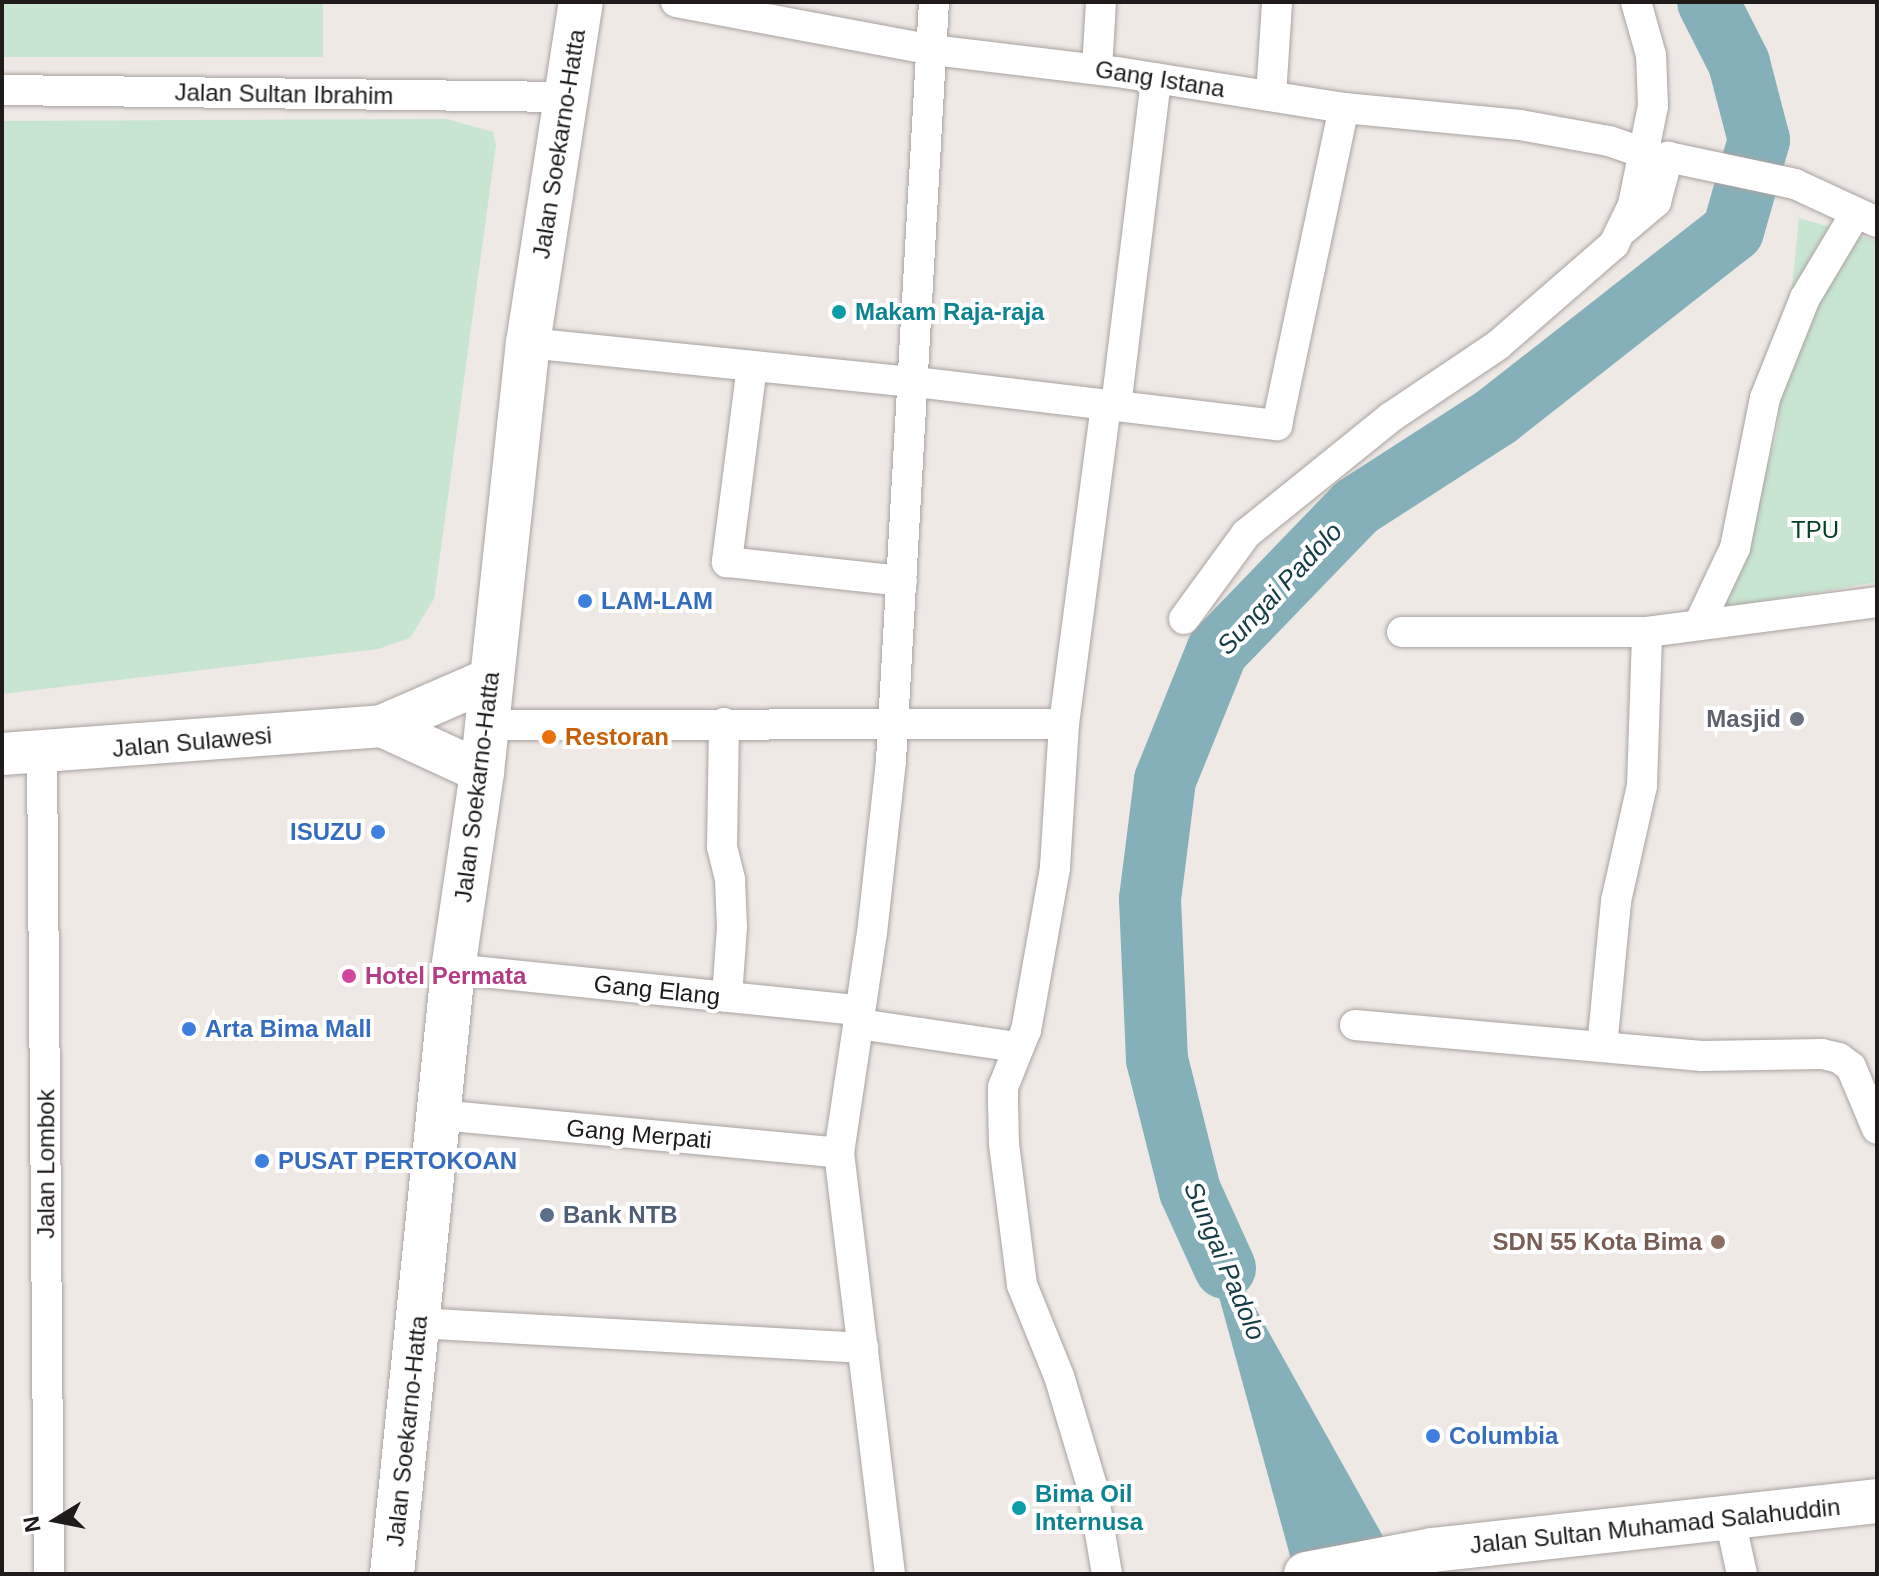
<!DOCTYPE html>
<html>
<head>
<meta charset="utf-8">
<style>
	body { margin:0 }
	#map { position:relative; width:1879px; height:1576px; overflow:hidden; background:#efe9e6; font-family:Arial,sans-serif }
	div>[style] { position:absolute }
	.green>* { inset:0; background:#c8e5d1; transform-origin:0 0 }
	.water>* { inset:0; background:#85b0ba }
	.river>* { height:62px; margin:-31px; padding:0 31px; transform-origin:31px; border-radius:31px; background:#85b0ba }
	.roads { filter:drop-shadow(0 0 2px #a9a3a0) drop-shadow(0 0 2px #a9a3a0) }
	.street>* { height:30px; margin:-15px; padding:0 15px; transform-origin:15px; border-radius:15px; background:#fff }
	.secondary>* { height:42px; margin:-21px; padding:0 21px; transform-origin:21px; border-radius:21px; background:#fff }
	.highway>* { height:44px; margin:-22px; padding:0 22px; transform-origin:22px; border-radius:22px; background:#fff }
	.dots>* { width:22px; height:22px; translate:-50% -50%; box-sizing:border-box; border:4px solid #fff; border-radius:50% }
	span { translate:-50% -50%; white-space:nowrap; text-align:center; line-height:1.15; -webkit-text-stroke:8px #fff; paint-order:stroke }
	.street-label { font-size:24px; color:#1e1b1a }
	.culture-label { font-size:24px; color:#0d838f; font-weight:700 }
	.left { translate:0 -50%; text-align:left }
	.park-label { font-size:24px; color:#034225 }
	.shop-label { font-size:24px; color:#366cbe; font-weight:700 }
	.right { translate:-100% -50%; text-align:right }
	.worship-label { font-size:24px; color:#5b616d; font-weight:700 }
	.food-label { font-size:24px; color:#c56008; font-weight:700 }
	.hotel-label { font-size:24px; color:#b23c85; font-weight:700 }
	.service-label { font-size:24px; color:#4e5e75; font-weight:700 }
	.education-label { font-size:24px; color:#785e54; font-weight:700 }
	.water-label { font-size:26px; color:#143c45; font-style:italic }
	.frame { position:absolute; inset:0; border:4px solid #1e1b1a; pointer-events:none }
	.north { position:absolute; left:16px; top:1480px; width:80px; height:80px; -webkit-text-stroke:6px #fff; paint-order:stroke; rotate:260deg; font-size:22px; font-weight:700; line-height:32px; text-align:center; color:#1e1b1a }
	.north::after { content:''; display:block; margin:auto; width:28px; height:36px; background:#1e1b1a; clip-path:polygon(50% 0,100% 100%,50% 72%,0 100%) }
</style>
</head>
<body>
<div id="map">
	<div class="green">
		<div style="left:2px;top:2px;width:321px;height:55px"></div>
		<div style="clip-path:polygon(447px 119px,493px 132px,496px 145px,434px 599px,410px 638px,378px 649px,2px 694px,2px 121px)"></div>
		<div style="clip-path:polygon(1799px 218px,1877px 241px,1877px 582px,1723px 608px,1777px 434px)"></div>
	</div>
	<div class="water">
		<div style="clip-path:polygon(1190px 1191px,1404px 1574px,1295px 1574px)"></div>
	</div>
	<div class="river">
		<div style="left:1225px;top:1268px;width:85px;rotate:-114.4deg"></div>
		<div style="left:1190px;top:1191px;width:135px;rotate:-104.1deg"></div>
		<div style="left:1157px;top:1060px;width:161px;rotate:-92.5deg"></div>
		<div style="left:1150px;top:899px;width:120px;rotate:-82.8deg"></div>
		<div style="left:1165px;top:780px;width:139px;rotate:-68deg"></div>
		<div style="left:1217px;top:651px;width:200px;rotate:-46deg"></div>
		<div style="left:1356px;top:507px;width:168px;rotate:-32.8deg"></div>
		<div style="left:1497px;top:416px;width:300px;rotate:-38.1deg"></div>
		<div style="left:1733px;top:231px;width:95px;rotate:-74.1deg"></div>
		<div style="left:1759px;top:140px;width:80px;rotate:-104.6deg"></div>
		<div style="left:1739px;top:63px;width:68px;rotate:-116.9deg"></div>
	</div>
	<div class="roads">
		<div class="street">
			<div style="left:676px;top:2px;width:260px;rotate:10.6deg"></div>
			<div style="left:932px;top:50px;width:186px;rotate:6.8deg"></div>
			<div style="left:1117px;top:72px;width:230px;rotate:9deg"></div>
			<div style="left:1344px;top:108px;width:177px;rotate:5.5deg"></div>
			<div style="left:1520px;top:125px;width:90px;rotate:10.2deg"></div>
			<div style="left:1609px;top:141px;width:37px;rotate:19deg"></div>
			<div style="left:1097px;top:69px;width:67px;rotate:-86.6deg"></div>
			<div style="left:2px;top:90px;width:564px;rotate:0.71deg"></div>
			<div style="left:1271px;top:96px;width:94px;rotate:-86.3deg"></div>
			<div style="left:1624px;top:229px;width:42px;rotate:-40.2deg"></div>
			<div style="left:1656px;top:202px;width:47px;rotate:-75.1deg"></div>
			<div style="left:1668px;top:157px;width:130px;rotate:12deg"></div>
			<div style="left:1795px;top:184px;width:90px;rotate:24.9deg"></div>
			<div style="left:528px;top:343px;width:389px;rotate:5.8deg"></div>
			<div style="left:915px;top:382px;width:365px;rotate:6.8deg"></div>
			<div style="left:1277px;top:425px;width:324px;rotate:-78.1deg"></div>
			<div style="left:752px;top:366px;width:198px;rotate:97.3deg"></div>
			<div style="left:727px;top:562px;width:176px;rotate:6.2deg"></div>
			<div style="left:1106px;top:405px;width:322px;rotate:97.5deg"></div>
			<div style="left:1064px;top:724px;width:144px;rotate:93.6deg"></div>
			<div style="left:1055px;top:868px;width:165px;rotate:100.1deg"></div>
			<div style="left:1026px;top:1030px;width:61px;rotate:112deg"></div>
			<div style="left:1003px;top:1087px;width:16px;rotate:90deg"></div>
			<div style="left:1003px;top:1103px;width:41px;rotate:88.6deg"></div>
			<div style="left:1004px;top:1144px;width:142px;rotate:82.7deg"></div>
			<div style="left:1022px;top:1285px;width:98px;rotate:67.9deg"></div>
			<div style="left:1059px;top:1376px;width:115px;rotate:73.3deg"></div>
			<div style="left:1092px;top:1486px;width:89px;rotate:80.3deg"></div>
			<div style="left:1116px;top:406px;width:330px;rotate:-83deg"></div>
			<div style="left:1184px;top:619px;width:105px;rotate:-53.9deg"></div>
			<div style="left:1246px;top:534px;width:186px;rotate:-38.9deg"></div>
			<div style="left:1391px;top:417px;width:129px;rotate:-33.9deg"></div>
			<div style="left:1498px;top:345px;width:154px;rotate:-41deg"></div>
			<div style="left:1614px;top:244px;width:43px;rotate:-64deg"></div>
			<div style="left:1633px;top:205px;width:101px;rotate:-78.6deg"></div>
			<div style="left:1653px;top:106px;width:51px;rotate:-92.2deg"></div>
			<div style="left:1651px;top:55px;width:55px;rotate:-105.8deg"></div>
			<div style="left:1699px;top:624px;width:84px;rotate:-64.7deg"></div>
			<div style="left:1735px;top:548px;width:153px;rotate:-78.7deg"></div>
			<div style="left:1765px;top:398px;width:108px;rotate:-68.2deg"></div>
			<div style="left:1805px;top:298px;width:98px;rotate:-59.2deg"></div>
			<div style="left:1402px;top:632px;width:245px"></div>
			<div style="left:1647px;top:632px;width:232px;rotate:-7.4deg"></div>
			<div style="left:724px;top:723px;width:124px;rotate:90.9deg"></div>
			<div style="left:722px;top:847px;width:34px;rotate:76deg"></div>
			<div style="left:730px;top:880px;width:47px;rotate:87.6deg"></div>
			<div style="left:732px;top:927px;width:70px;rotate:94.1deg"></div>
			<div style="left:488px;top:725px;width:576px;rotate:-0.1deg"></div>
			<div style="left:42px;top:754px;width:820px;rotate:89.51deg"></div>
			<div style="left:453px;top:969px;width:409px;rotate:5.8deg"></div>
			<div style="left:859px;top:1024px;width:160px;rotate:8.3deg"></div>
			<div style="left:1355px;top:1025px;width:348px;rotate:5.1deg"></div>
			<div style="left:1702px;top:1056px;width:120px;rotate:-1deg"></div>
			<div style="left:1822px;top:1054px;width:17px;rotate:13deg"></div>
			<div style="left:1839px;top:1058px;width:15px;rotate:37deg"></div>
			<div style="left:1851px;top:1067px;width:67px;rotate:67.2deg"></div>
			<div style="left:1602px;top:1047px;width:147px;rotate:-84.5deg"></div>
			<div style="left:1616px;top:901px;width:118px;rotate:-77.3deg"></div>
			<div style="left:1642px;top:786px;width:154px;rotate:-88.1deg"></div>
			<div style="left:440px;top:1115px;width:401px;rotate:5.4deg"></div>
			<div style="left:418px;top:1323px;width:446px;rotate:3.2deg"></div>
			<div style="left:1730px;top:1519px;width:56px;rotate:77.7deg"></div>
			<div style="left:890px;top:1574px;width:424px;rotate:-96.9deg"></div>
			<div style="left:839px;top:1153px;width:222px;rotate:-81.5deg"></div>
			<div style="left:872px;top:933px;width:173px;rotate:-83.7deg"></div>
			<div style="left:891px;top:761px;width:760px;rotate:-86.76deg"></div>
		</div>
		<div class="secondary">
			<div style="left:382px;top:726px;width:118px;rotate:-23.5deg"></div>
			<div style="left:2px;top:754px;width:381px;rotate:-4.2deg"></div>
			<div style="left:382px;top:726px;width:110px;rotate:24.7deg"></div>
		</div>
		<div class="highway">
			<div style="left:392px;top:1574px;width:608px;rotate:-84.24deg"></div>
			<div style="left:453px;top:969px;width:199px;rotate:-81.6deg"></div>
			<div style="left:482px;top:772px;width:431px;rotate:-83.9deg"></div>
			<div style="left:528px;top:343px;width:345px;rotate:-81.2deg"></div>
			<div style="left:1306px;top:1574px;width:129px;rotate:-10.7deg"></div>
			<div style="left:1433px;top:1550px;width:447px;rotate:-6.3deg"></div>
		</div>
	</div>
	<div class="dots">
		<div style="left:839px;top:312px;background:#0f9aa8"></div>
		<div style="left:585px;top:601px;background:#3f7fe0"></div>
		<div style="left:1797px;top:719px;background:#6b7280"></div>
		<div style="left:549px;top:737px;background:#e8710a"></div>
		<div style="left:378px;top:832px;background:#3f7fe0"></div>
		<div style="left:349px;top:976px;background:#d1479c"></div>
		<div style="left:189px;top:1029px;background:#3f7fe0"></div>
		<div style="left:262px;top:1161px;background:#3f7fe0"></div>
		<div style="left:547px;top:1215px;background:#5c6f8a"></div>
		<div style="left:1718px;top:1242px;background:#8d6e63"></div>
		<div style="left:1433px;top:1436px;background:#3f7fe0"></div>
		<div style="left:1019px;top:1508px;background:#0f9aa8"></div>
	</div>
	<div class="street-label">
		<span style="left:1160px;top:79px;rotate:9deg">Gang Istana</span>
		<span style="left:284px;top:94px;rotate:1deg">Jalan Sultan Ibrahim</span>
		<span style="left:559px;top:144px;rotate:-81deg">Jalan Soekarno-Hatta</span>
		<span style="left:192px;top:742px;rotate:-5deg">Jalan Sulawesi</span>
		<span style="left:477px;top:787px;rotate:-83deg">Jalan Soekarno-Hatta</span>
		<span style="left:657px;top:990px;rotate:6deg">Gang Elang</span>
		<span style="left:639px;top:1134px;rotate:5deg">Gang Merpati</span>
		<span style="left:46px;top:1164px;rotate:-90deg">Jalan Lombok</span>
		<span style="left:407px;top:1431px;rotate:-84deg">Jalan Soekarno-Hatta</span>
		<span style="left:1655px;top:1526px;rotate:-6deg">Jalan Sultan Muhamad Salahuddin</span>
	</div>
	<div class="culture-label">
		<span class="left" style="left:855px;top:312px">Makam Raja-raja</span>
		<span class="left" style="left:1035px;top:1508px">Bima Oil<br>Internusa</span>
	</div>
	<div class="park-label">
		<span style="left:1815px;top:530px">TPU</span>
	</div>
	<div class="shop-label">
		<span class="left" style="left:601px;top:601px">LAM-LAM</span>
		<span class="right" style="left:362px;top:832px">ISUZU</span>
		<span class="left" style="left:205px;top:1029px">Arta Bima Mall</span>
		<span class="left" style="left:278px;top:1161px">PUSAT PERTOKOAN</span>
		<span class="left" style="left:1449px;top:1436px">Columbia</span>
	</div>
	<div class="worship-label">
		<span class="right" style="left:1781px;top:719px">Masjid</span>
	</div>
	<div class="food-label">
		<span class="left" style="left:565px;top:737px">Restoran</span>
	</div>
	<div class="hotel-label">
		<span class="left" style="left:365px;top:976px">Hotel Permata</span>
	</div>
	<div class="service-label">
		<span class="left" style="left:563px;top:1215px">Bank NTB</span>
	</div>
	<div class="education-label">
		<span class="right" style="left:1702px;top:1242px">SDN 55 Kota Bima</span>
	</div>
	<div class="water-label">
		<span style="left:1280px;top:589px;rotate:-47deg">Sungai Padolo</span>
		<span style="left:1224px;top:1261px;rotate:67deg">Sungai Padolo</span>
	</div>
	<div class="frame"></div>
	<div class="north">N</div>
</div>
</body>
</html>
